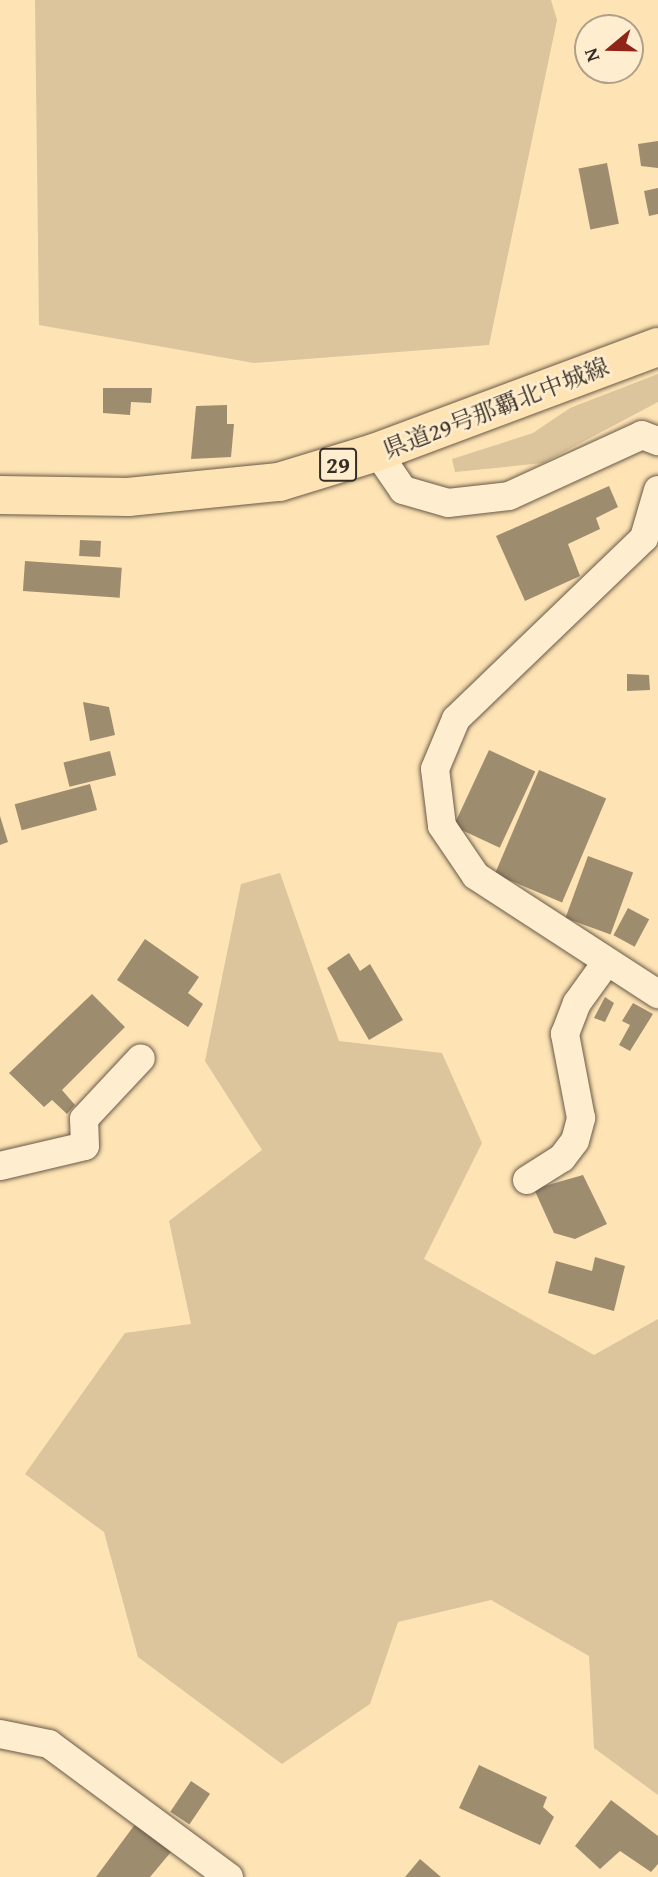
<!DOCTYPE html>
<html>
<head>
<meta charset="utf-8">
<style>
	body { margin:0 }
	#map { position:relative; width:658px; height:1877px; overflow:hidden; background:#fee3b4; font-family:"Gentium Book Plus","Noto Serif JP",serif }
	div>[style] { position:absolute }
	.green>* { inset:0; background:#dcc49c }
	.building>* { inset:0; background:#9e8c6f; transform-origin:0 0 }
	.roads { filter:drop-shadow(0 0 2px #685a48) drop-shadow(0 0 2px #685a48) }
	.street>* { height:28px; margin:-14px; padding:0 14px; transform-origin:14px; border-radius:14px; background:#feedce }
	.primary>* { height:38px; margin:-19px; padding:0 19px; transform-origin:19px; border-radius:19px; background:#fee3b4 }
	span { translate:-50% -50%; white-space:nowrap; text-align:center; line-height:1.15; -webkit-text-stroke:5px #feedce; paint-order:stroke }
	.shield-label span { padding:2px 5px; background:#feedce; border:2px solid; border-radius:5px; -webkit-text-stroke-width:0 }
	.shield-label { font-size:23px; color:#362d24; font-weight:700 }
	.street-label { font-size:24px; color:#362d24 }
	.north { position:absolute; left:574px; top:14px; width:70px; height:70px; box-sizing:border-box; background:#feedce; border:2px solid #aea08a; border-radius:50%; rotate:251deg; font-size:19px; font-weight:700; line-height:28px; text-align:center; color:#362d24 }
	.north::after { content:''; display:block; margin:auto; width:24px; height:32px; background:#8f2418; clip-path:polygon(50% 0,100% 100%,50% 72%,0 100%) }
</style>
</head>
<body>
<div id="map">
	<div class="green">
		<div style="clip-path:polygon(35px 0,551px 0,557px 20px,489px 345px,254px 363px,39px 325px)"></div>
		<div style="clip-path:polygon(658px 374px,658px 402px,543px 463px,455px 472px,452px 459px,533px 433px,570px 408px)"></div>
		<div style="clip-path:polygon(280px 873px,339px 1041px,442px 1053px,482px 1143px,424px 1259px,594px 1355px,658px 1319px,658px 1795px,594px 1748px,589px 1656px,491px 1600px,398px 1622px,370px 1704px,282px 1764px,138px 1657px,104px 1532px,25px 1474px,125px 1333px,191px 1324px,169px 1221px,262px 1150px,205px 1061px,241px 884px)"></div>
	</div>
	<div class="building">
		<div style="clip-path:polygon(658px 141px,658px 168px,641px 166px,638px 144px)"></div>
		<div style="left:607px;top:163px;width:62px;height:29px;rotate:79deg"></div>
		<div style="clip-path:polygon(658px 188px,658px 214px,649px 216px,644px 191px)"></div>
		<div style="clip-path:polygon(103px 388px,152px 388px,151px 403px,131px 402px,130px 415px,103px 413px)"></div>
		<div style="clip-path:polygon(227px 405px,227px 424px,234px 424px,231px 457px,191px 459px,196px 406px)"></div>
		<div style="clip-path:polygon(609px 486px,618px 507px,596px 518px,600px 529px,568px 544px,580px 576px,525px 601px,496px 536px)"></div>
		<div style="left:80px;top:540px;width:21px;height:16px;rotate:3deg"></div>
		<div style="left:25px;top:561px;width:97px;height:30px;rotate:4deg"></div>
		<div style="clip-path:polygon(627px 674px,649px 675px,650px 690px,627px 691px)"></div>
		<div style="clip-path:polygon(83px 702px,109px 707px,115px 735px,90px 741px)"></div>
		<div style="left:489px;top:750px;width:51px;height:84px;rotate:25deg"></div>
		<div style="left:110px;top:751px;width:25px;height:48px;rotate:76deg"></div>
		<div style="left:539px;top:770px;width:73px;height:113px;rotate:23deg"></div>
		<div style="left:90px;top:784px;width:27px;height:78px;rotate:75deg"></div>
		<div style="clip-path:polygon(0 816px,8px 842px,0 845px)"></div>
		<div style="left:588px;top:856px;width:48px;height:66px;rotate:20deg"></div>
		<div style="left:628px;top:908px;width:24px;height:31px;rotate:28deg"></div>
		<div style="clip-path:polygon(145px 939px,199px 977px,188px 993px,203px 1004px,188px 1027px,117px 980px)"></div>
		<div style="clip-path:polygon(349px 953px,360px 971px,370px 964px,403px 1020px,369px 1040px,327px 968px)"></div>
		<div style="clip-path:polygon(92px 994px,125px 1027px,62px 1090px,75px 1105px,67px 1114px,52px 1100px,44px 1107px,9px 1073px)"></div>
		<div style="clip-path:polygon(605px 997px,614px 1003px,605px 1022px,594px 1018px)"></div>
		<div style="clip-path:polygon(633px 1003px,653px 1014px,630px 1051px,619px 1045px,630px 1025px,622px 1021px)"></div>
		<div style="clip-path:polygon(583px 1175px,607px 1224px,575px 1239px,554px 1233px,534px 1189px)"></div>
		<div style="clip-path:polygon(595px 1257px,625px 1266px,614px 1311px,548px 1293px,556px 1261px,592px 1271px)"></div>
		<div style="clip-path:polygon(479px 1765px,547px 1797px,543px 1807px,554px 1817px,540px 1845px,459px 1808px)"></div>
		<div style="left:191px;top:1781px;width:23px;height:37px;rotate:34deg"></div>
		<div style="clip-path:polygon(611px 1800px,658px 1836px,658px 1864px,651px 1872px,620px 1851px,600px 1869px,575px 1846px)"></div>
		<div style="clip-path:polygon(136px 1823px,171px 1852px,150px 1877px,96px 1877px)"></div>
		<div style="clip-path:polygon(420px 1859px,441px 1877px,405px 1877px)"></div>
	</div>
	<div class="roads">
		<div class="street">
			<div style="left:377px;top:452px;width:46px;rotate:55.6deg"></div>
			<div style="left:403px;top:490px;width:47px;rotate:16.1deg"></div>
			<div style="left:448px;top:503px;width:61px;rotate:-6.5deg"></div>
			<div style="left:509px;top:496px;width:146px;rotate:-24.6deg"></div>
			<div style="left:642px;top:435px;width:17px;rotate:21deg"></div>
			<div style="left:658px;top:490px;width:50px;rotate:106.3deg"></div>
			<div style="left:644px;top:538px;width:261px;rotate:136.1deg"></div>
			<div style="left:456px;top:719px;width:54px;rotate:112.8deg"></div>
			<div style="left:435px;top:769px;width:57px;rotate:83deg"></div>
			<div style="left:442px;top:826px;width:60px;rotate:55.8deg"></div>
			<div style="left:476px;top:876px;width:217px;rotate:33deg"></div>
			<div style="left:0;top:1166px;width:87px;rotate:-13.2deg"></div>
			<div style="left:85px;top:1146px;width:27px;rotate:-92deg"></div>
			<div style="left:84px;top:1119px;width:83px;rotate:-46.9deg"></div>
			<div style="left:527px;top:1180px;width:41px;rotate:-32.2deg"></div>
			<div style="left:562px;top:1158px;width:21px;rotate:-53deg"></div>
			<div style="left:575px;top:1141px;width:24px;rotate:-75deg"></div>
			<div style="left:581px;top:1118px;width:86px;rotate:-100.8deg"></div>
			<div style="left:565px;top:1034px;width:33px;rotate:-69deg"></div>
			<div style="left:577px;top:1003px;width:49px;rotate:-54.1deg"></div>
			<div style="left:0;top:1734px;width:50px;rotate:11.5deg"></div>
			<div style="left:49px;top:1744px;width:224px;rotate:36.5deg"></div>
		</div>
		<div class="primary">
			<div style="left:0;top:495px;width:128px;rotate:0.9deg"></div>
			<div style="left:128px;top:497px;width:152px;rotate:-5.7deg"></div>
			<div style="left:279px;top:482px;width:102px;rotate:-17deg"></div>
			<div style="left:377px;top:452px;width:300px;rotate:-20.5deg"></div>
		</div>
	</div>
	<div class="shield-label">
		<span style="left:338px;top:465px">29</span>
	</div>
	<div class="street-label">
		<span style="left:496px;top:408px;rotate:-21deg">県道29号那覇北中城線</span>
	</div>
	<div class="north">N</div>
</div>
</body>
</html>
